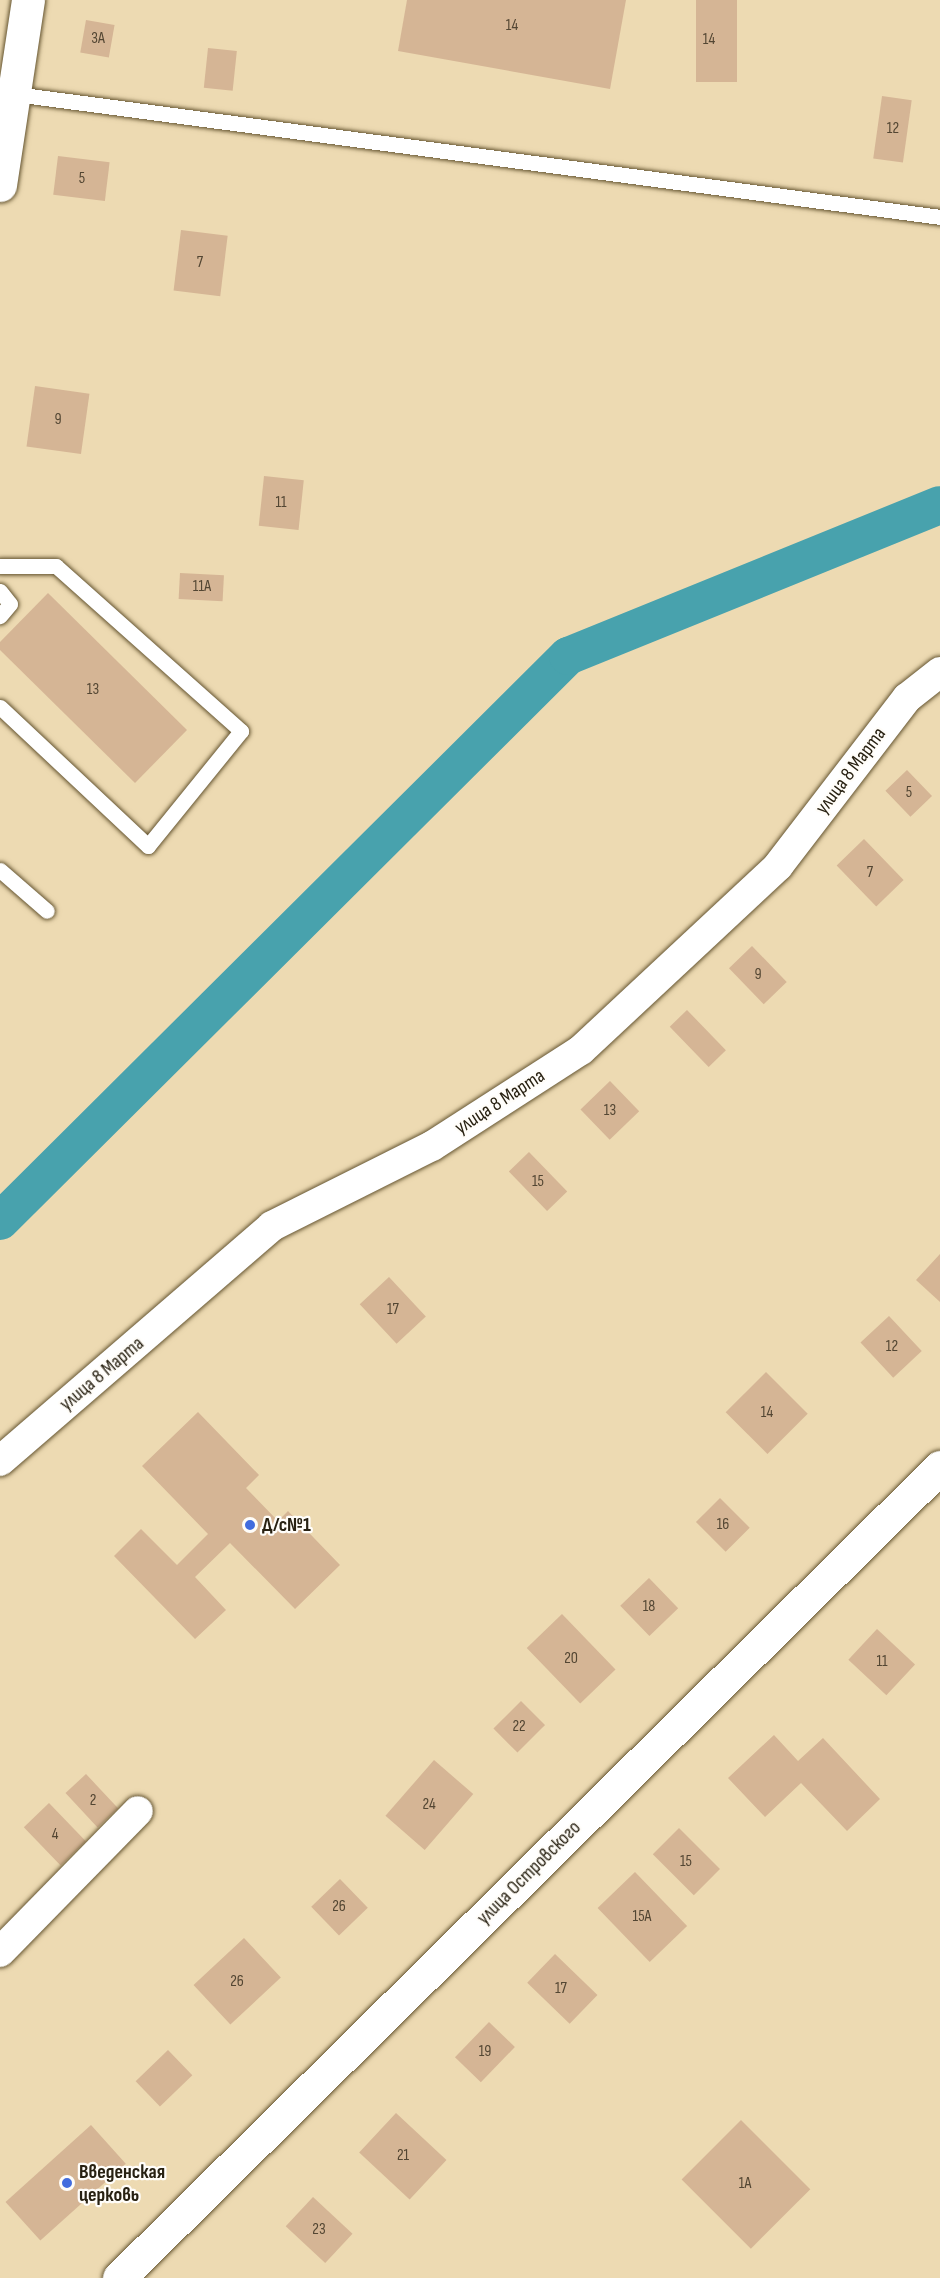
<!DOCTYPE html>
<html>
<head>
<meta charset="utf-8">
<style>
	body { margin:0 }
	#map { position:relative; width:940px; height:2278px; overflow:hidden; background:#eddab2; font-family:"Sofia Sans Condensed",sans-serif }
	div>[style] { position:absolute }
	.canal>* { height:38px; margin:-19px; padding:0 19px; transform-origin:19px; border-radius:19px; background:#48a2ad }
	.building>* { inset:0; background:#d5b595; transform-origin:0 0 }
	.roads { filter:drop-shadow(0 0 2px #655531) drop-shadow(0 0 2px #655531) }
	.service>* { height:15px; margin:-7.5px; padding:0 7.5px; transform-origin:7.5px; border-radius:7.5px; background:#fff }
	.minor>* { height:30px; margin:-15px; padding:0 15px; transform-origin:15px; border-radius:15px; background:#fff }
	.tertiary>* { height:33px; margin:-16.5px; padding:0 16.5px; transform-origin:16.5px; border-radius:16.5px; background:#fff }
	.dots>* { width:16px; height:16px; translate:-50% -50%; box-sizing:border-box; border:3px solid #fffdf9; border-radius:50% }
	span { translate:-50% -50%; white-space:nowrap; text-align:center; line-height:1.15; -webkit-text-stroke:4.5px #fffdf9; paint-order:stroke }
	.number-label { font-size:16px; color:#534633 }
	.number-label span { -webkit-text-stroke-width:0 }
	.street-label { font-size:20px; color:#282112 }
	.poi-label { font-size:20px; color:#282112; font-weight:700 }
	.left { translate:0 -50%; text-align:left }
</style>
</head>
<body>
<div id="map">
	<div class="canal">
		<div style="left:0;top:1221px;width:801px;rotate:-44.85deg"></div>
		<div style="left:568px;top:656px;width:401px;rotate:-22.1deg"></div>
	</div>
	<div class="building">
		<div style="clip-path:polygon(407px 0,626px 0,610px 89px,398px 51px)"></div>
		<div style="left:696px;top:0;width:41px;height:82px"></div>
		<div style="left:86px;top:20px;width:29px;height:33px;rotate:10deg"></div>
		<div style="left:208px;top:48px;width:29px;height:40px;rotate:6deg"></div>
		<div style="left:882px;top:96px;width:30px;height:63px;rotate:8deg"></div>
		<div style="left:58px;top:156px;width:52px;height:39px;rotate:7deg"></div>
		<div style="left:181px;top:230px;width:47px;height:61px;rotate:7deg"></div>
		<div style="left:35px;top:386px;width:55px;height:61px;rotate:8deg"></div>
		<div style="left:264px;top:476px;width:40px;height:50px;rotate:6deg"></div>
		<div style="left:180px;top:573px;width:44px;height:26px;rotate:3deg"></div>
		<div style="clip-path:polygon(48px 593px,187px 730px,135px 783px,0 650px,0 642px)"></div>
		<div style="left:907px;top:770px;width:36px;height:30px;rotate:46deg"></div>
		<div style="left:864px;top:839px;width:57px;height:38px;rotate:46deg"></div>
		<div style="left:752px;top:946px;width:50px;height:32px;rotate:46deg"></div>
		<div style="left:687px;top:1010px;width:56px;height:24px;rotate:46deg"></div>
		<div style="left:610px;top:1081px;width:42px;height:41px;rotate:46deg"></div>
		<div style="left:529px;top:1152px;width:55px;height:28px;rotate:46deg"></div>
		<div style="clip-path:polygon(940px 1254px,940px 1302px,916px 1280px)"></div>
		<div style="left:389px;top:1277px;width:54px;height:40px;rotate:47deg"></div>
		<div style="left:889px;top:1316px;width:48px;height:39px;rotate:47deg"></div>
		<div style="left:766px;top:1372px;width:59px;height:57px;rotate:45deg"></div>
		<div style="clip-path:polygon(198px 1412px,259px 1475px,246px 1488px,278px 1521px,288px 1511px,340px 1565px,295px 1609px,230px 1543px,195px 1577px,226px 1610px,195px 1639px,114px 1556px,141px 1529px,177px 1565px,208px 1534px,142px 1466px)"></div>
		<div style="left:720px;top:1498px;width:42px;height:34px;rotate:45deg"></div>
		<div style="left:649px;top:1578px;width:42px;height:40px;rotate:46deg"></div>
		<div style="left:562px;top:1614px;width:77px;height:49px;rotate:46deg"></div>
		<div style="left:877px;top:1629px;width:52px;height:42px;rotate:43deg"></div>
		<div style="left:521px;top:1701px;width:34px;height:39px;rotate:45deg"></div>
		<div style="clip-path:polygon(774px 1735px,798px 1761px,823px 1738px,880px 1799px,847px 1831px,801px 1783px,765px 1817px,728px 1778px)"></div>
		<div style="left:434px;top:1760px;width:52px;height:74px;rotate:41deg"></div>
		<div style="left:86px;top:1774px;width:47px;height:28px;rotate:47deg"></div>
		<div style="left:49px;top:1803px;width:53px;height:35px;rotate:46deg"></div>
		<div style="left:679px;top:1828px;width:58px;height:37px;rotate:45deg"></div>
		<div style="left:635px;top:1872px;width:75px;height:52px;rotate:46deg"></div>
		<div style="left:340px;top:1879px;width:40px;height:40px;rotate:46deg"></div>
		<div style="left:244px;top:1938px;width:54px;height:69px;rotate:47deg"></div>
		<div style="left:555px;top:1954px;width:59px;height:40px;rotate:44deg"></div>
		<div style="left:489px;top:2022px;width:36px;height:49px;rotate:44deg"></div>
		<div style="left:168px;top:2050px;width:35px;height:45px;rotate:46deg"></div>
		<div style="left:396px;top:2113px;width:69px;height:54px;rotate:43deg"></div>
		<div style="left:741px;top:2120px;width:98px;height:84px;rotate:45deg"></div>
		<div style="left:91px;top:2125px;width:52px;height:115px;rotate:48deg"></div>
		<div style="left:313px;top:2197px;width:54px;height:40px;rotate:43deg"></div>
	</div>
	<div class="roads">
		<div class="service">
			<div style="left:15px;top:94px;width:933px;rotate:7.57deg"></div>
			<div style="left:0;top:566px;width:56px"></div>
			<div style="left:56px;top:566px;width:248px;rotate:41.7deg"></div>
			<div style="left:241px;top:731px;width:148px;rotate:129deg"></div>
			<div style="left:148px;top:846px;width:203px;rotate:-136.8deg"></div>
			<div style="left:0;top:591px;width:16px;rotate:52deg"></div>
			<div style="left:10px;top:604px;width:16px;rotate:130deg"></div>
			<div style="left:0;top:870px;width:62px;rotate:41.1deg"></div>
		</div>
		<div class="minor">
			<div style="left:0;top:1461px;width:359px;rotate:-40.8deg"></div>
			<div style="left:272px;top:1226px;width:179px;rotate:-26.6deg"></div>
			<div style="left:432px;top:1146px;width:177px;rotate:-32.8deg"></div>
			<div style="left:581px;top:1050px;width:270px;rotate:-43deg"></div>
			<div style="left:778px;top:866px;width:212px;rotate:-52.5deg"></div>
			<div style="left:907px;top:698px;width:42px;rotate:-38.2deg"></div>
			<div style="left:0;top:1952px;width:197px;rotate:-45.6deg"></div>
		</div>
		<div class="tertiary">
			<div style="left:0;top:185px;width:187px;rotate:-81.4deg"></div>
			<div style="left:119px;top:2278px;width:1154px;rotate:-44.65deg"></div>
		</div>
	</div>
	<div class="dots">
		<div style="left:250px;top:1525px;background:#426cde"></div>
		<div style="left:67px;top:2183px;background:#426cde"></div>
	</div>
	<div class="number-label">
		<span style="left:512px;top:26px">14</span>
		<span style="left:98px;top:39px">3А</span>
		<span style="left:709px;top:40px">14</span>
		<span style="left:893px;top:129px">12</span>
		<span style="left:82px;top:179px">5</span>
		<span style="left:200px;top:263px">7</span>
		<span style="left:58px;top:420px">9</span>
		<span style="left:281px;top:503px">11</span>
		<span style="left:202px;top:587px">11А</span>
		<span style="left:93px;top:690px">13</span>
		<span style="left:909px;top:793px">5</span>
		<span style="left:870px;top:873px">7</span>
		<span style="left:758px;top:975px">9</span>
		<span style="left:610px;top:1111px">13</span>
		<span style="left:538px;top:1182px">15</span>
		<span style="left:393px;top:1310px">17</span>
		<span style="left:892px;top:1347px">12</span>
		<span style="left:767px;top:1413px">14</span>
		<span style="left:723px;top:1525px">16</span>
		<span style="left:649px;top:1607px">18</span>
		<span style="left:571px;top:1659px">20</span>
		<span style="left:882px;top:1662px">11</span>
		<span style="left:519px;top:1727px">22</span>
		<span style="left:93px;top:1801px">2</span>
		<span style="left:429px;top:1805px">24</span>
		<span style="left:55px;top:1835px">4</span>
		<span style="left:686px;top:1862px">15</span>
		<span style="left:339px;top:1907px">26</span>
		<span style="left:642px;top:1917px">15А</span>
		<span style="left:237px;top:1982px">26</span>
		<span style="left:561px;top:1989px">17</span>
		<span style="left:485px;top:2052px">19</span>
		<span style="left:403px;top:2156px">21</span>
		<span style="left:745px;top:2184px">1А</span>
		<span style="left:319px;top:2230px">23</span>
	</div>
	<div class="street-label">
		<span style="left:851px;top:771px;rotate:-53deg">улица 8 Марта</span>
		<span style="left:500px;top:1102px;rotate:-33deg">улица 8 Марта</span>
		<span style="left:102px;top:1374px;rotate:-40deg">улица 8 Марта</span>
		<span style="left:529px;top:1873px;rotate:-45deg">улица Островского</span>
	</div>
	<div class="poi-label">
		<span class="left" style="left:262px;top:1525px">Д/с№1</span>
		<span class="left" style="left:79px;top:2184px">Введенская<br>церковь</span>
	</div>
</div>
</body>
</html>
